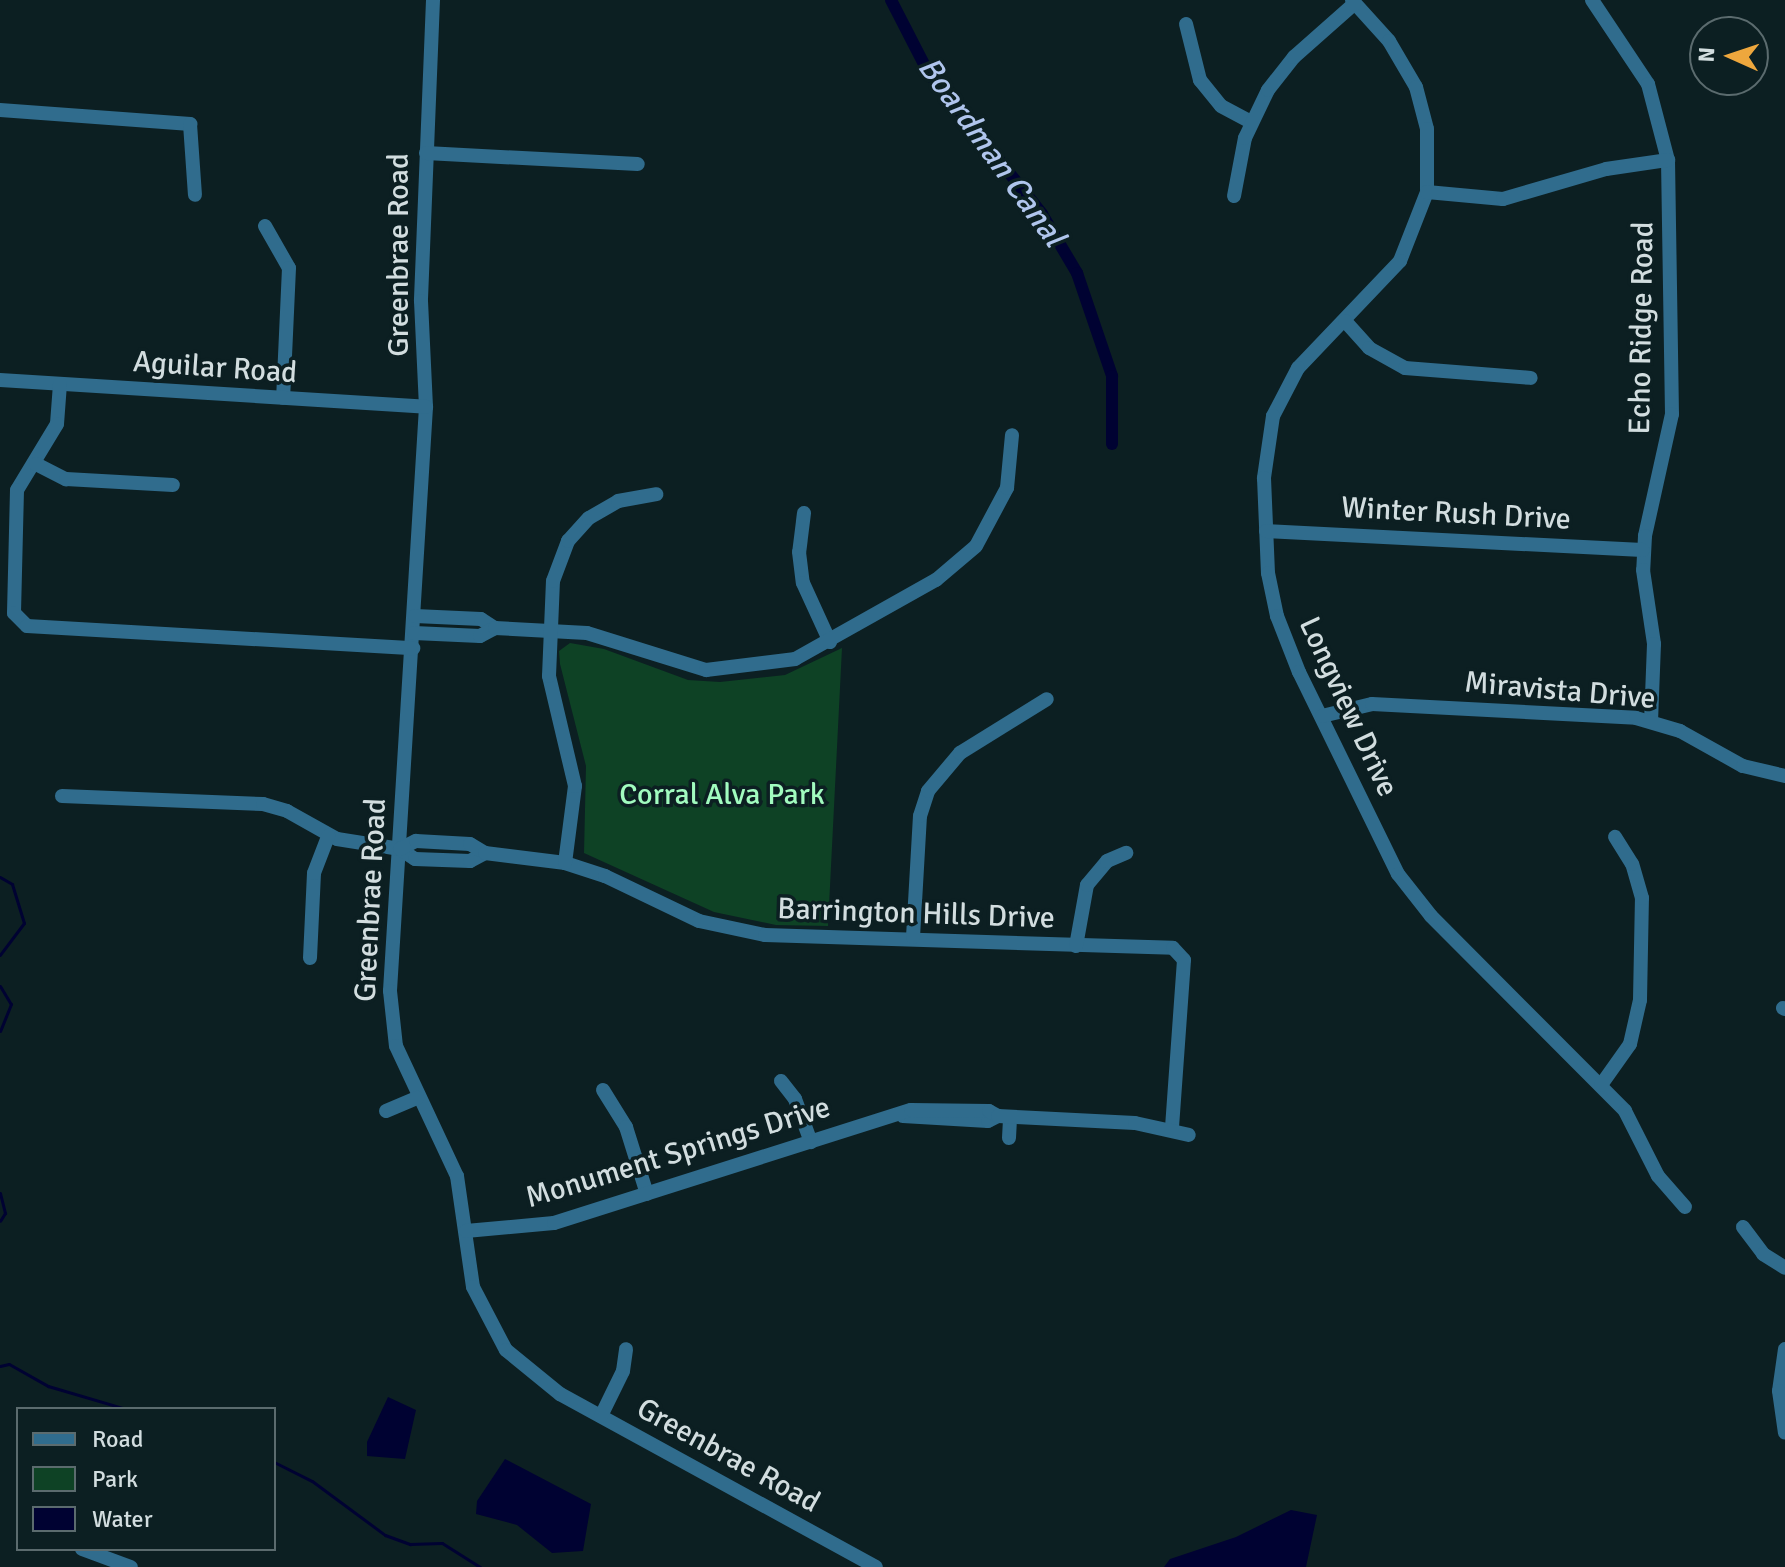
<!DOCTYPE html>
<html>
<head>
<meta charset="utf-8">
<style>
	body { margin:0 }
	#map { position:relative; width:1785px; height:1567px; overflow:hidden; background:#0c1f22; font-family:Signika,sans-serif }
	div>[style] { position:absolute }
	.green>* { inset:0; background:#0e4225 }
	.water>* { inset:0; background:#000232 }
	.stream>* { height:3px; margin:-1.5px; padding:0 1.5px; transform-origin:1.5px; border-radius:1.5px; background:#000232 }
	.canal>* { height:12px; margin:-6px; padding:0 6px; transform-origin:6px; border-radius:6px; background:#000232 }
	.minor>* { height:14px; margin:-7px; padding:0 7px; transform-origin:7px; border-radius:7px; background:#306c8d }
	span { translate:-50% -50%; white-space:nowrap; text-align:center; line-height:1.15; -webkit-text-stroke:7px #0c1f22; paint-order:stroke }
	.street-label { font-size:30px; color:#d2dddf }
	.park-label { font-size:30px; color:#a1fbbf }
	.water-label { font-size:32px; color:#b0c5ed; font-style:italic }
	.legend { position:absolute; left:16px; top:1407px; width:260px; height:144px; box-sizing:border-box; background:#0c1f22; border:2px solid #5b6b6e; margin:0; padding:10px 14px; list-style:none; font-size:24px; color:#d2dddf }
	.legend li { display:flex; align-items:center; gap:16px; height:40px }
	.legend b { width:40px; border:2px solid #5b6b6e }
	.north { position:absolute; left:1689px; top:16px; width:80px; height:80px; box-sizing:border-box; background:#0c1f22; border:2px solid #5b6b6e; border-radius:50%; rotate:273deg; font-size:22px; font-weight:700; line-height:32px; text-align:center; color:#d2dddf }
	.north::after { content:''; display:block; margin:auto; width:28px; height:36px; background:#eea73d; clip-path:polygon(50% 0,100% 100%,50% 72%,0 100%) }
</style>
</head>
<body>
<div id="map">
	<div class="green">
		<div style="clip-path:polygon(570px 643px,604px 649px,688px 680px,720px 682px,785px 675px,842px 648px,828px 926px,776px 925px,714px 912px,584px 853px,586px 766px,560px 664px,559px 651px)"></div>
	</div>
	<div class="water">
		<div style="clip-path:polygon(388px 1397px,416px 1410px,405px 1459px,367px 1456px,367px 1442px)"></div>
		<div style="clip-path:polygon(505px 1459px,591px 1504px,583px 1551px,552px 1553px,517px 1525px,476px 1514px,477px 1501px)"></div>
		<div style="clip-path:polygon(1291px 1510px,1317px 1515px,1306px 1567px,1164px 1567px,1170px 1559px,1236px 1537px)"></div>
	</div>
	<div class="stream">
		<div style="left:0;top:877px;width:14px;rotate:30deg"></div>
		<div style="left:12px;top:884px;width:41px;rotate:72.9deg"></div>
		<div style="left:24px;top:923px;width:40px;rotate:127deg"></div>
		<div style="left:0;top:986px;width:21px;rotate:59deg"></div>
		<div style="left:11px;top:1004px;width:29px;rotate:112deg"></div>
		<div style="left:0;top:1193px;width:21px;rotate:76deg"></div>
		<div style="left:5px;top:1213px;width:9px;rotate:122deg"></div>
		<div style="left:0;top:1366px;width:9px;rotate:-13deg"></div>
		<div style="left:9px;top:1364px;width:45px;rotate:29.4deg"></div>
		<div style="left:48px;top:1386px;width:81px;rotate:16.4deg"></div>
		<div style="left:274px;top:1462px;width:42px;rotate:26.6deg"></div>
		<div style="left:312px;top:1481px;width:91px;rotate:36.5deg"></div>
		<div style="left:385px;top:1535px;width:27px;rotate:20deg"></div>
		<div style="left:410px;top:1544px;width:32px;rotate:-2deg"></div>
		<div style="left:442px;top:1543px;width:45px;rotate:32.3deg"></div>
	</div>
	<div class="canal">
		<div style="left:891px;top:0;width:81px;rotate:62.8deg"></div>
		<div style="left:928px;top:72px;width:182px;rotate:51.2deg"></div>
		<div style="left:1042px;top:214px;width:69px;rotate:59.3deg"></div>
		<div style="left:1077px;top:273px;width:109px;rotate:71.2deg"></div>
		<div style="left:1112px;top:376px;width:68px;rotate:90deg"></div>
	</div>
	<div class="minor">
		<div style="left:433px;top:0;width:301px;rotate:92.3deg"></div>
		<div style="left:421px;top:301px;width:106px;rotate:87.3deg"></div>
		<div style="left:426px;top:407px;width:585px;rotate:93.53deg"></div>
		<div style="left:390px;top:991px;width:55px;rotate:83.8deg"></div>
		<div style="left:396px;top:1046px;width:144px;rotate:64.9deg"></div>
		<div style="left:457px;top:1176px;width:112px;rotate:81.8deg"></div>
		<div style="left:473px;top:1287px;width:71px;rotate:62.4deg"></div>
		<div style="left:506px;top:1350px;width:70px;rotate:39.2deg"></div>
		<div style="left:560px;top:1394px;width:360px;rotate:28.7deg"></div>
		<div style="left:1352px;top:0;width:55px;rotate:47.9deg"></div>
		<div style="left:1389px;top:41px;width:53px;rotate:59.6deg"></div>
		<div style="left:1416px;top:87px;width:43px;rotate:75.3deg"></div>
		<div style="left:1427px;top:129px;width:63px;rotate:90deg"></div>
		<div style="left:1427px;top:192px;width:74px;rotate:111.4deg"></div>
		<div style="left:1400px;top:261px;width:148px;rotate:133.6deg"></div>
		<div style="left:1298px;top:368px;width:54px;rotate:117.5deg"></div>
		<div style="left:1273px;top:416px;width:63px;rotate:98.3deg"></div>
		<div style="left:1264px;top:478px;width:95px;rotate:87.6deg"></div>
		<div style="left:1268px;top:573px;width:44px;rotate:78.2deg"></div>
		<div style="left:1277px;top:616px;width:60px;rotate:68.6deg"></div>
		<div style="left:1299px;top:672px;width:225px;rotate:63.9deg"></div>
		<div style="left:1398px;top:874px;width:53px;rotate:51.8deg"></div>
		<div style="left:1431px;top:916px;width:275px;rotate:45.1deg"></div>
		<div style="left:1625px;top:1111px;width:73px;rotate:63.1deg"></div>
		<div style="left:1658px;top:1176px;width:41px;rotate:48.9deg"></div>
		<div style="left:1592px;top:0;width:101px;rotate:56.3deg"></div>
		<div style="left:1648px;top:84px;width:79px;rotate:75.3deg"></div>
		<div style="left:1668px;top:160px;width:254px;rotate:89.1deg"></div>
		<div style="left:1672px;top:414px;width:125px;rotate:102.5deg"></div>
		<div style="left:1645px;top:536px;width:34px;rotate:93deg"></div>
		<div style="left:1643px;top:570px;width:75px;rotate:81.5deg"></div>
		<div style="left:1654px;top:644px;width:77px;rotate:92.2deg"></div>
		<div style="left:1186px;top:24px;width:58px;rotate:76deg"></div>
		<div style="left:1200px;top:80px;width:33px;rotate:51deg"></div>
		<div style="left:1221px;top:106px;width:34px;rotate:28deg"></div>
		<div style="left:0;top:110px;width:191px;rotate:4.2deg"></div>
		<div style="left:190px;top:124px;width:71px;rotate:86deg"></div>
		<div style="left:426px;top:153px;width:212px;rotate:3deg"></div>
		<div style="left:1427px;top:192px;width:76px;rotate:5.3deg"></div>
		<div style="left:1503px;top:199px;width:107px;rotate:-16.2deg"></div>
		<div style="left:1606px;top:169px;width:63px;rotate:-8.3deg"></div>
		<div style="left:1234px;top:196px;width:59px;rotate:-79.3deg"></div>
		<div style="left:1245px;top:138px;width:53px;rotate:-64.4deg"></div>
		<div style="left:1268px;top:90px;width:42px;rotate:-51.8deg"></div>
		<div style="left:1294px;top:57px;width:80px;rotate:-41.5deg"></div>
		<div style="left:265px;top:226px;width:48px;rotate:60.3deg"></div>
		<div style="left:289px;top:268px;width:130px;rotate:92.6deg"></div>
		<div style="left:1345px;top:321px;width:36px;rotate:48deg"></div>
		<div style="left:1369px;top:348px;width:41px;rotate:29.1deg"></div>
		<div style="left:1405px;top:368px;width:126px;rotate:4.5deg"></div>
		<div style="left:0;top:380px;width:427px;rotate:3.6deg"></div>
		<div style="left:60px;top:384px;width:40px;rotate:94.3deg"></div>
		<div style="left:57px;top:424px;width:77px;rotate:121.2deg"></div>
		<div style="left:17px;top:490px;width:123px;rotate:91.4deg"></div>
		<div style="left:14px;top:613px;width:18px;rotate:45deg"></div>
		<div style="left:27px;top:626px;width:387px;rotate:3.3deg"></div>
		<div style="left:36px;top:464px;width:34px;rotate:27deg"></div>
		<div style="left:66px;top:479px;width:107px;rotate:3.2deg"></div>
		<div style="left:804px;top:513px;width:39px;rotate:97deg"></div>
		<div style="left:799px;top:552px;width:31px;rotate:83deg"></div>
		<div style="left:803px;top:583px;width:65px;rotate:65.4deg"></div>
		<div style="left:1266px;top:531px;width:377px;rotate:2.9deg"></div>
		<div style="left:415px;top:616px;width:66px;rotate:2.6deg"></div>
		<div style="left:481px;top:619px;width:17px;rotate:33deg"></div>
		<div style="left:414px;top:633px;width:66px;rotate:2.6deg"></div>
		<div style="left:480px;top:636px;width:17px;rotate:-28deg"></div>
		<div style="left:495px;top:628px;width:92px;rotate:3.1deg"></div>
		<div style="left:587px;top:633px;width:125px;rotate:17.3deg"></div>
		<div style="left:706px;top:670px;width:90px;rotate:-7deg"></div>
		<div style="left:795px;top:659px;width:162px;rotate:-29.3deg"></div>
		<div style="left:936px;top:580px;width:52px;rotate:-40.4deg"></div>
		<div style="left:976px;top:546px;width:66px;rotate:-61.9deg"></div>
		<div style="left:1007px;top:488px;width:53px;rotate:-84.6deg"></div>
		<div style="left:1322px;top:716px;width:51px;rotate:-13.5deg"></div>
		<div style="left:1372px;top:704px;width:264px;rotate:3deg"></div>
		<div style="left:1636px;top:718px;width:46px;rotate:16.5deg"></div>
		<div style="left:1680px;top:731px;width:72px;rotate:29.1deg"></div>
		<div style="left:1743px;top:766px;width:43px;rotate:13.4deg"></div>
		<div style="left:62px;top:796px;width:201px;rotate:2.3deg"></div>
		<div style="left:263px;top:804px;width:25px;rotate:16deg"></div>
		<div style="left:287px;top:811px;width:57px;rotate:29.2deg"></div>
		<div style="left:337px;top:839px;width:64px;rotate:9deg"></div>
		<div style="left:400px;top:849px;width:18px;rotate:34deg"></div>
		<div style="left:415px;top:859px;width:55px;rotate:2.1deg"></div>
		<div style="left:470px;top:861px;width:17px;rotate:-28deg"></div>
		<div style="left:400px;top:849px;width:18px;rotate:-27deg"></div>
		<div style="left:416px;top:841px;width:54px;rotate:3.2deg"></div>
		<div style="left:470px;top:844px;width:17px;rotate:31deg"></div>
		<div style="left:485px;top:853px;width:81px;rotate:7.1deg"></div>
		<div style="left:565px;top:863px;width:42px;rotate:18deg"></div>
		<div style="left:605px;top:876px;width:104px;rotate:25.6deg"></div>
		<div style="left:699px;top:921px;width:67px;rotate:12deg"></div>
		<div style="left:765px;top:935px;width:408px;rotate:1.8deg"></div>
		<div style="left:1173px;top:948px;width:16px;rotate:47deg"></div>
		<div style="left:1184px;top:960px;width:169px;rotate:94.1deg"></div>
		<div style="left:565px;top:863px;width:78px;rotate:-82.6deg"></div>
		<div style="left:575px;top:786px;width:113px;rotate:-103.3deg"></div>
		<div style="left:549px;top:676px;width:95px;rotate:-87.6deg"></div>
		<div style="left:553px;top:581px;width:43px;rotate:-69.4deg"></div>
		<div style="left:568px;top:541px;width:31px;rotate:-48deg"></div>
		<div style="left:589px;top:518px;width:34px;rotate:-30deg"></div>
		<div style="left:618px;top:501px;width:39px;rotate:-10deg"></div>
		<div style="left:913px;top:937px;width:121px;rotate:-86.7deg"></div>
		<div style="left:920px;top:816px;width:26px;rotate:-72deg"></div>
		<div style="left:928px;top:791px;width:50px;rotate:-49.9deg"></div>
		<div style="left:960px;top:753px;width:102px;rotate:-31.8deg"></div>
		<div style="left:1076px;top:946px;width:62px;rotate:-79.8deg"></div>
		<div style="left:1087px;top:885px;width:31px;rotate:-50deg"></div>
		<div style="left:1107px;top:861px;width:21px;rotate:-23deg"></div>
		<div style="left:310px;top:958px;width:85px;rotate:-87.3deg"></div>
		<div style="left:314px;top:873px;width:40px;rotate:-69deg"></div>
		<div style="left:1783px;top:1008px;width:2px;rotate:27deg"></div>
		<div style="left:781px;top:1081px;width:23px;rotate:52deg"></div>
		<div style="left:795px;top:1099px;width:46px;rotate:69.6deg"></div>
		<div style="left:1601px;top:1085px;width:50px;rotate:-54.7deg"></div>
		<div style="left:1630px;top:1044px;width:45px;rotate:-77.2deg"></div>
		<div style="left:1640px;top:1000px;width:102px;rotate:-88.9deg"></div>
		<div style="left:1642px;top:898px;width:35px;rotate:-106deg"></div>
		<div style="left:1632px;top:864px;width:32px;rotate:-122deg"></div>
		<div style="left:603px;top:1090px;width:44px;rotate:58.1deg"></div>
		<div style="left:626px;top:1127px;width:70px;rotate:72.6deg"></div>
		<div style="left:386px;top:1111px;width:34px;rotate:-23deg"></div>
		<div style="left:903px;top:1116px;width:85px;rotate:3.4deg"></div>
		<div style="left:988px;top:1121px;width:11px;rotate:-27deg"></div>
		<div style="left:1009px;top:1138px;width:21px;rotate:-87deg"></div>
		<div style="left:1743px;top:1227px;width:34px;rotate:53deg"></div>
		<div style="left:1763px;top:1254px;width:26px;rotate:32deg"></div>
		<div style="left:466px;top:1231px;width:88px;rotate:-5.2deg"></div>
		<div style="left:554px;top:1223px;width:374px;rotate:-17.6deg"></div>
		<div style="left:911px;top:1110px;width:78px;rotate:0.7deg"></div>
		<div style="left:989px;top:1111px;width:10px;rotate:29deg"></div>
		<div style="left:998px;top:1116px;width:137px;rotate:2.9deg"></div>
		<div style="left:1135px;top:1123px;width:55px;rotate:12.5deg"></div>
		<div style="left:1785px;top:1349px;width:42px;rotate:98.1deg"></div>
		<div style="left:1779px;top:1391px;width:42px;rotate:81.9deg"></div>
		<div style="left:601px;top:1416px;width:50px;rotate:-63.9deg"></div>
		<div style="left:623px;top:1371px;width:22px;rotate:-82deg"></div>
		<div style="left:82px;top:1549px;width:52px;rotate:20.2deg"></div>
	</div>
	<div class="street-label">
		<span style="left:399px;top:255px;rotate:-90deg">Greenbrae Road</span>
		<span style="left:1642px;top:328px;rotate:-89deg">Echo Ridge Road</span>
		<span style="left:215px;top:368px;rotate:4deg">Aguilar Road</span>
		<span style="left:1456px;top:514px;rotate:3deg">Winter Rush Drive</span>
		<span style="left:1560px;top:691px;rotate:5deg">Miravista Drive</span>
		<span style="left:1348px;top:707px;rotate:65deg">Longview Drive</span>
		<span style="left:371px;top:900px;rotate:-87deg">Greenbrae Road</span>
		<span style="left:916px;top:914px;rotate:2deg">Barrington Hills Drive</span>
		<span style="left:678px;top:1153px;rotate:-17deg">Monument Springs Drive</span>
		<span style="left:728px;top:1456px;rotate:29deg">Greenbrae Road</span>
	</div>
	<div class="park-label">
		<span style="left:722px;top:795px">Corral Alva Park</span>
	</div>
	<div class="water-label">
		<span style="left:991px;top:152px;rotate:54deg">Boardman Canal</span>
	</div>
	<ul class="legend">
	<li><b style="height:10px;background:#306c8d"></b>Road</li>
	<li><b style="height:22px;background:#0e4225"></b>Park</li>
	<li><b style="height:22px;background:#000232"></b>Water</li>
	</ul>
	<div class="north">N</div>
</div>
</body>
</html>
